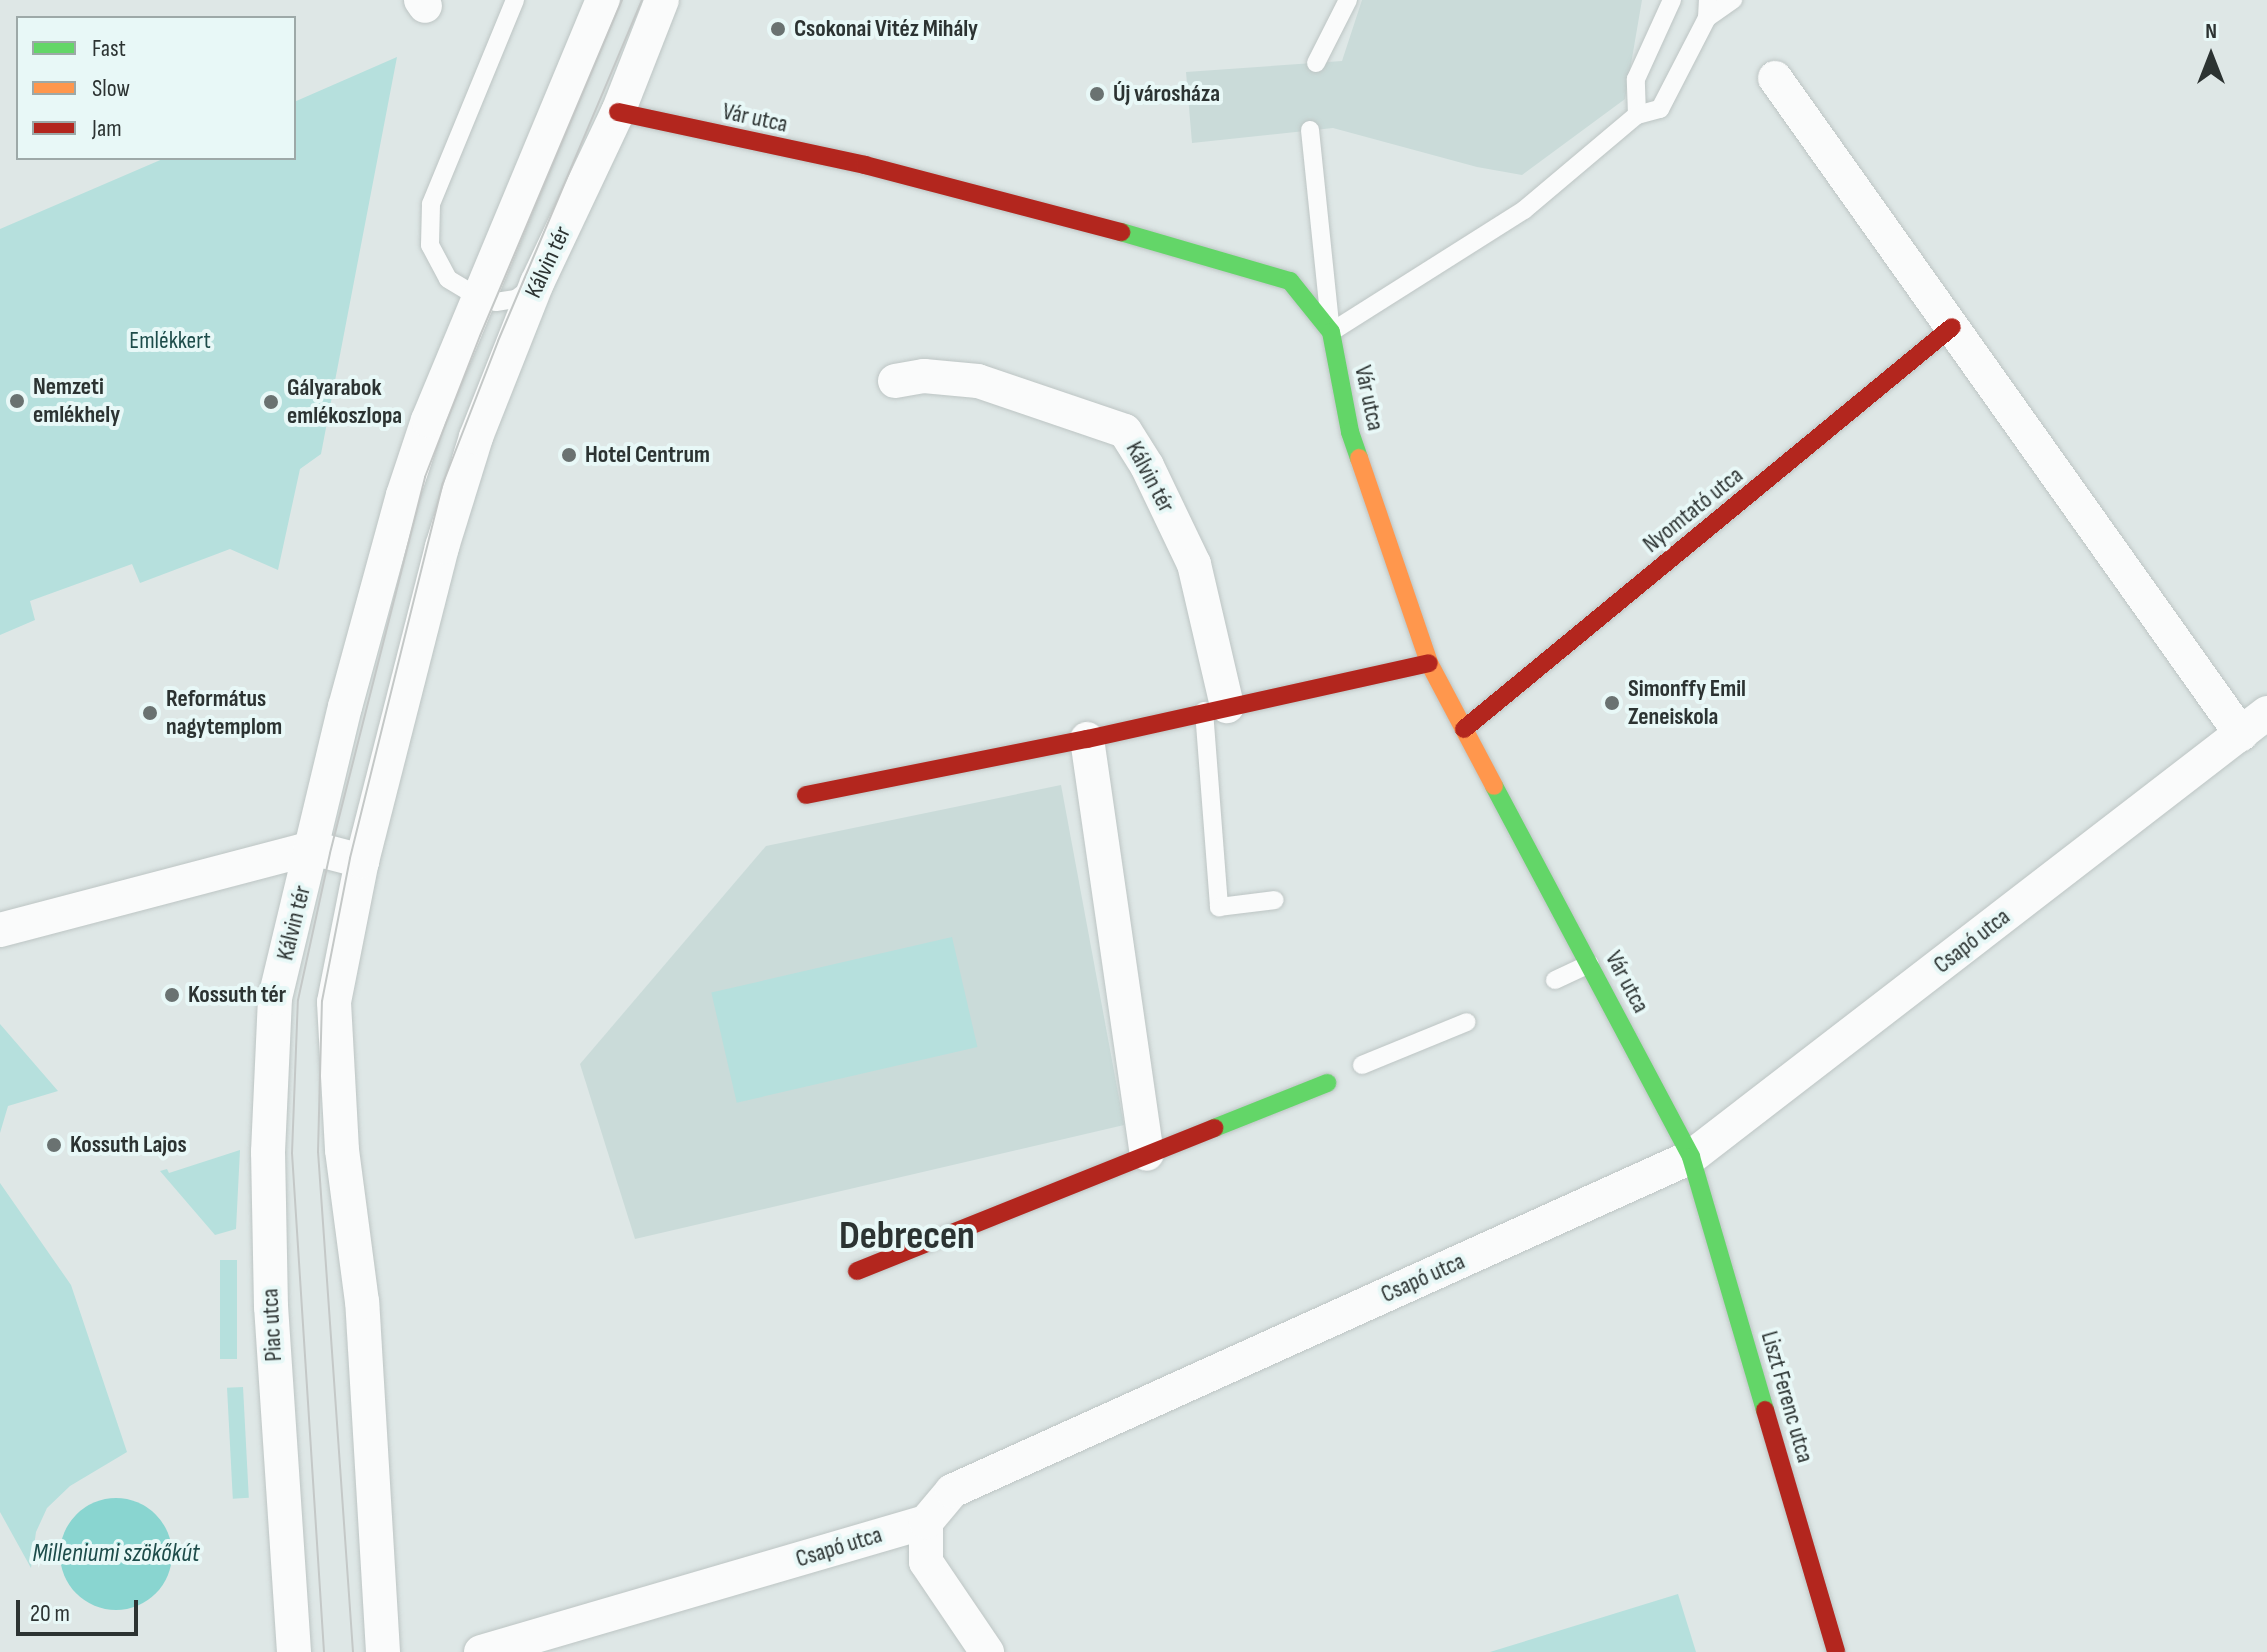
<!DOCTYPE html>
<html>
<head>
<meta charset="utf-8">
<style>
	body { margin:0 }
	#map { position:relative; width:2267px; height:1652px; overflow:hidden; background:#dee7e6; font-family:"Sofia Sans Condensed",sans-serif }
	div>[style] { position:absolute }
	.built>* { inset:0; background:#cadbd9 }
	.green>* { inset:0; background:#b6e0dd; transform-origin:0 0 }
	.water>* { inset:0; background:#89d5d0 }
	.round { border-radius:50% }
	.roads { filter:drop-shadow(0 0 2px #bdc5c4) drop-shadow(0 0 2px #bdc5c4) }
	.lane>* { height:18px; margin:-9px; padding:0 9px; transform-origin:9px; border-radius:9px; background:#fafbfb }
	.street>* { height:34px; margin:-17px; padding:0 17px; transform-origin:17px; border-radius:17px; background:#fafbfb }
	.fast>* { height:18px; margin:-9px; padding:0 9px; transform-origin:9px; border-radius:9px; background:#63d668 }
	.slow>* { height:18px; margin:-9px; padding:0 9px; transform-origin:9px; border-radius:9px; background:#ff974d }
	.jam>* { height:18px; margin:-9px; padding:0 9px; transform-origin:9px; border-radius:9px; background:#b3261e }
	.tram>* { height:2px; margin:-1px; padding:0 1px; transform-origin:1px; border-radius:1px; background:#c4c8c7 }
	.dots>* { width:22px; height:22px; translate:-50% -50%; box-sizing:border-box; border:4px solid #e8f8f7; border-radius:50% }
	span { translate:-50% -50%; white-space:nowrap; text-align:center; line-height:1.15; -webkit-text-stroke:8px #e8f8f7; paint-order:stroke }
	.poi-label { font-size:24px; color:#2c3332; font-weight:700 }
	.left { translate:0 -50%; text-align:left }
	.street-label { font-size:24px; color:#2c3332 }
	.park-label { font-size:24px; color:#1d4c4a }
	.water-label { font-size:26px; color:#1d4c4a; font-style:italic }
	.town-label { font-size:40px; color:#2c3332; font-weight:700 }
	.legend { position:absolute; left:16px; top:16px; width:280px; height:144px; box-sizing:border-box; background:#e8f8f7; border:2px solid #9da9a8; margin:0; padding:10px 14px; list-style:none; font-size:24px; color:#2c3332 }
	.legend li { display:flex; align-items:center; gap:16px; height:40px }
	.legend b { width:40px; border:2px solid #9da9a8 }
	.north { position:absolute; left:2171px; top:16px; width:80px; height:80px; -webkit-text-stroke:6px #e8f8f7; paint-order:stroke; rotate:0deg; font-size:22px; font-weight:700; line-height:32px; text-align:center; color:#2c3332 }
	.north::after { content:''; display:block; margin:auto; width:28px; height:36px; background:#2c3332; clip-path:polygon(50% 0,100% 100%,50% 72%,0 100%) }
	.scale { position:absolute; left:16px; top:1600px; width:122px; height:36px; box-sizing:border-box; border:4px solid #2c3332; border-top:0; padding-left:10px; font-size:24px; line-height:28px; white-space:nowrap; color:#2c3332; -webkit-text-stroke:6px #e8f8f7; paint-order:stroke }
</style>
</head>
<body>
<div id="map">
	<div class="built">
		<div style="clip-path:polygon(1362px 0,1642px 0,1625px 99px,1522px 175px,1477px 167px,1333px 128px,1192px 143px,1186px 72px,1342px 61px)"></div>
		<div style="clip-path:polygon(1061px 785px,1124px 1125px,635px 1239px,580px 1064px,766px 846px)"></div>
	</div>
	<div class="green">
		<div style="clip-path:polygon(397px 57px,321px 454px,300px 469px,278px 570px,230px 549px,140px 583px,132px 564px,30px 601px,35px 620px,0 635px,0 229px,165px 158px,294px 158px,294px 102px)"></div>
		<div style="left:952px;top:937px;width:113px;height:247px;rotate:77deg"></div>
		<div style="clip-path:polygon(0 1024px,58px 1091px,8px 1106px,0 1133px)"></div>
		<div style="clip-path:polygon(240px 1150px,236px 1229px,215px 1235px,160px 1171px,167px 1169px,169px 1173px)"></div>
		<div style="clip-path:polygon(0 1183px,71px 1285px,127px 1452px,70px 1486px,47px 1508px,36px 1532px,31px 1568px,0 1512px)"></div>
		<div style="left:220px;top:1260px;width:17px;height:99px"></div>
		<div style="left:243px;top:1387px;width:111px;height:16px;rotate:87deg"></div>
		<div style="clip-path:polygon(1678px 1594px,1696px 1652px,1490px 1652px)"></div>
	</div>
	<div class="water">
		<div class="round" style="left:60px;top:1498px;width:112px;height:112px"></div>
	</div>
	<div class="roads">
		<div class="lane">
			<div style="left:515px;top:0;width:221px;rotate:112.4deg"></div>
			<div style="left:431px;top:204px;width:41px;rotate:91.4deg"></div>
			<div style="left:430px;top:245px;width:38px;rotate:62deg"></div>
			<div style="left:448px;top:279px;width:37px;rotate:31deg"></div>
			<div style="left:480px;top:298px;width:16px;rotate:14deg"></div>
			<div style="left:496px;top:302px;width:20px;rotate:-9deg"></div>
			<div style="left:516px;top:299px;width:20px;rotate:-37deg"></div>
			<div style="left:1707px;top:18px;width:32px;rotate:-35deg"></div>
			<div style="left:1316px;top:63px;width:71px;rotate:-63.1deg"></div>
			<div style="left:1637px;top:115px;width:36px;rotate:-92deg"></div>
			<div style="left:1636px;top:79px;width:87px;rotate:-65.5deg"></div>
			<div style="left:1310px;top:130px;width:203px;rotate:84.1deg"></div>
			<div style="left:1331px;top:332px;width:228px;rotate:-32.3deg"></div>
			<div style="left:1524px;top:210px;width:148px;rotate:-40.1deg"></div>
			<div style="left:1637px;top:115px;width:24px;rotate:-15deg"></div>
			<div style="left:1660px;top:109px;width:102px;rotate:-62.7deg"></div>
			<div style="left:1707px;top:18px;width:18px;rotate:-87deg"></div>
			<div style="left:1204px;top:711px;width:197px;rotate:85.6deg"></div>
			<div style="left:1219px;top:907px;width:56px;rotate:-7.1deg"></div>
			<div style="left:1555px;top:980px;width:38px;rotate:-25deg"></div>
			<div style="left:1362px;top:1065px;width:113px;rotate:-22.3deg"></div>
		</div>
		<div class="street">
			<div style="left:421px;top:0;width:7px;rotate:56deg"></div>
			<div style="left:1775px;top:78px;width:805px;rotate:54.61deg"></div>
			<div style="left:895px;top:381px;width:29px;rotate:-10deg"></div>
			<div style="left:924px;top:376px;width:54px;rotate:5.3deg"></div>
			<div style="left:978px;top:381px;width:155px;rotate:18.8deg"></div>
			<div style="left:1125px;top:431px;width:41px;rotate:57.8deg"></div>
			<div style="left:1147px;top:466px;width:109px;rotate:64.4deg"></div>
			<div style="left:1194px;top:564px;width:146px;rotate:76.9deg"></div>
			<div style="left:1087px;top:739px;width:419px;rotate:81.8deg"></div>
			<div style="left:0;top:930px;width:323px;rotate:-14.7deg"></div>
			<div style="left:312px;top:848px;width:52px;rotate:14.6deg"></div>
			<div style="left:926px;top:1522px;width:40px;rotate:90deg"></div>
			<div style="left:926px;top:1562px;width:109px;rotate:55.9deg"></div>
			<div style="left:294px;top:1652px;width:346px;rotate:-93.8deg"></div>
			<div style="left:271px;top:1307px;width:155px;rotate:-91.1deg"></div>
			<div style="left:268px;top:1152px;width:154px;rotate:-87.4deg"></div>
			<div style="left:275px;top:998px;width:299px;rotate:-76.5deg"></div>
			<div style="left:345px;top:707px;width:220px;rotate:-74.7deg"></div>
			<div style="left:403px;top:495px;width:79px;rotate:-71.6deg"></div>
			<div style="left:428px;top:420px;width:455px;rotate:-67.4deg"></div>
			<div style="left:383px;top:1652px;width:351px;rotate:-93.4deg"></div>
			<div style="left:362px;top:1302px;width:153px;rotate:-97.5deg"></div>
			<div style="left:342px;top:1150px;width:148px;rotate:-93.1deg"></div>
			<div style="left:334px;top:1002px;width:144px;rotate:-78.8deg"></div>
			<div style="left:362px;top:861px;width:324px;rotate:-75.7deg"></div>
			<div style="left:442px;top:547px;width:115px;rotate:-72.8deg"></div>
			<div style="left:476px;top:437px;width:166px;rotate:-68.4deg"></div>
			<div style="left:537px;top:283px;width:189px;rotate:-64.7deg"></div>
			<div style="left:618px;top:112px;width:120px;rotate:-68.6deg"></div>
			<div style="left:481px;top:1652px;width:464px;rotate:-16.3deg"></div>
			<div style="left:926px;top:1522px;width:40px;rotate:-50deg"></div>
			<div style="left:952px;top:1491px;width:811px;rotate:-24.32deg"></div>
			<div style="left:1691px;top:1157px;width:727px;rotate:-37.63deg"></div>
		</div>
		<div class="fast">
			<div style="left:1121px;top:232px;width:176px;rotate:16.2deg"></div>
			<div style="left:1290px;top:281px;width:65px;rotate:51.2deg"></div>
			<div style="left:1331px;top:332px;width:102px;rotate:79.2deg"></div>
			<div style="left:1350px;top:432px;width:28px;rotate:71deg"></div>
			<div style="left:1494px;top:786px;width:420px;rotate:62deg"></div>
			<div style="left:1691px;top:1157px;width:264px;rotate:73.7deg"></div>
			<div style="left:1214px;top:1128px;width:122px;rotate:-21.7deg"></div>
		</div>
		<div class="slow">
			<div style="left:1359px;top:458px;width:217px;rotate:71.1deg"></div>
			<div style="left:1429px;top:663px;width:139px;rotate:62.1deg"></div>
		</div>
		<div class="jam">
			<div style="left:618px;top:112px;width:253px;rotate:12.1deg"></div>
			<div style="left:865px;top:165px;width:265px;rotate:14.7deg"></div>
			<div style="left:1464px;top:729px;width:632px;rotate:-39.48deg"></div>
			<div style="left:806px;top:795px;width:287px;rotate:-11.3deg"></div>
			<div style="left:1087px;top:739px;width:350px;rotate:-12.5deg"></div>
			<div style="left:857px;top:1271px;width:385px;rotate:-21.8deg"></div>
			<div style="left:1765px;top:1410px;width:252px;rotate:73.6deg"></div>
		</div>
	</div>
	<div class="tram">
		<div style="left:324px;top:1652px;width:500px;rotate:-93.67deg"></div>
		<div style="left:292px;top:1153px;width:153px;rotate:-87.8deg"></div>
		<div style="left:298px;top:1000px;width:150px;rotate:-77.7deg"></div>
		<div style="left:330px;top:853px;width:388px;rotate:-75.8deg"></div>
		<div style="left:425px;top:477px;width:151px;rotate:-68.7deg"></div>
		<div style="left:480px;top:336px;width:365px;rotate:-67.1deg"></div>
		<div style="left:353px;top:1652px;width:501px;rotate:-94deg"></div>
		<div style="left:318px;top:1152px;width:151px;rotate:-88.5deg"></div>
		<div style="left:322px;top:1001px;width:146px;rotate:-78.9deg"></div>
		<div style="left:350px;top:858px;width:386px;rotate:-76.1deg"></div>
		<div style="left:443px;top:483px;width:152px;rotate:-68.8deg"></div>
		<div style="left:498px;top:341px;width:370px;rotate:-67.1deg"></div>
	</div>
	<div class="dots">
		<div style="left:778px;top:29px;background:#6a7271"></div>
		<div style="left:1097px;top:94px;background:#6a7271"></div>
		<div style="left:17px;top:401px;background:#6a7271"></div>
		<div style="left:271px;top:402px;background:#6a7271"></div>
		<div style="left:569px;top:455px;background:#6a7271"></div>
		<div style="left:1612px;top:703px;background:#6a7271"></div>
		<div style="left:150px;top:713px;background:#6a7271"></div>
		<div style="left:172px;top:995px;background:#6a7271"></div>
		<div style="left:54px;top:1145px;background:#6a7271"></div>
	</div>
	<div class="poi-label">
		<span class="left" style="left:794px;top:29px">Csokonai Vitéz Mihály</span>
		<span class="left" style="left:1113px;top:94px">Új városháza</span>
		<span class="left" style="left:33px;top:401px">Nemzeti<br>emlékhely</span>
		<span class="left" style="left:287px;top:402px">Gályarabok<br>emlékoszlopa</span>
		<span class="left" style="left:585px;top:455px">Hotel Centrum</span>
		<span class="left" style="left:1628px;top:703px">Simonffy Emil<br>Zeneiskola</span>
		<span class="left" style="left:166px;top:713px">Református<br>nagytemplom</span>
		<span class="left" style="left:188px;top:995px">Kossuth tér</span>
		<span class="left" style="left:70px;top:1145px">Kossuth Lajos</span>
	</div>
	<div class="street-label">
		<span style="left:755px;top:118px;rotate:12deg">Vár utca</span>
		<span style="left:548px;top:262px;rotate:-65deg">Kálvin tér</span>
		<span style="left:1369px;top:398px;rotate:78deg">Vár utca</span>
		<span style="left:1150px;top:477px;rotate:62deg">Kálvin tér</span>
		<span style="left:1693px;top:510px;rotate:-39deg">Nyomtató utca</span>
		<span style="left:294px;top:923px;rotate:-76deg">Kálvin tér</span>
		<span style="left:1972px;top:941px;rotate:-38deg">Csapó utca</span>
		<span style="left:1627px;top:982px;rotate:62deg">Vár utca</span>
		<span style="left:1423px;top:1278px;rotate:-24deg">Csapó utca</span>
		<span style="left:272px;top:1325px;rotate:-93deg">Piac utca</span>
		<span style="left:1787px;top:1397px;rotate:74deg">Liszt Ferenc utca</span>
		<span style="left:839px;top:1547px;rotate:-17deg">Csapó utca</span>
	</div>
	<div class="park-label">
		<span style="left:170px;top:341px">Emlékkert</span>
	</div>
	<div class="water-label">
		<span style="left:116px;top:1554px">Milleniumi szökőkút</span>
	</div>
	<div class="town-label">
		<span style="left:907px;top:1236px">Debrecen</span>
	</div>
	<ul class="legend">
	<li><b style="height:10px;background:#63d668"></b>Fast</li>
	<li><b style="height:10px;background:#ff974d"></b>Slow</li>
	<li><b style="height:10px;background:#b3261e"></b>Jam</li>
	</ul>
	<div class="north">N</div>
	<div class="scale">20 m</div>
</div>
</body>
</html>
